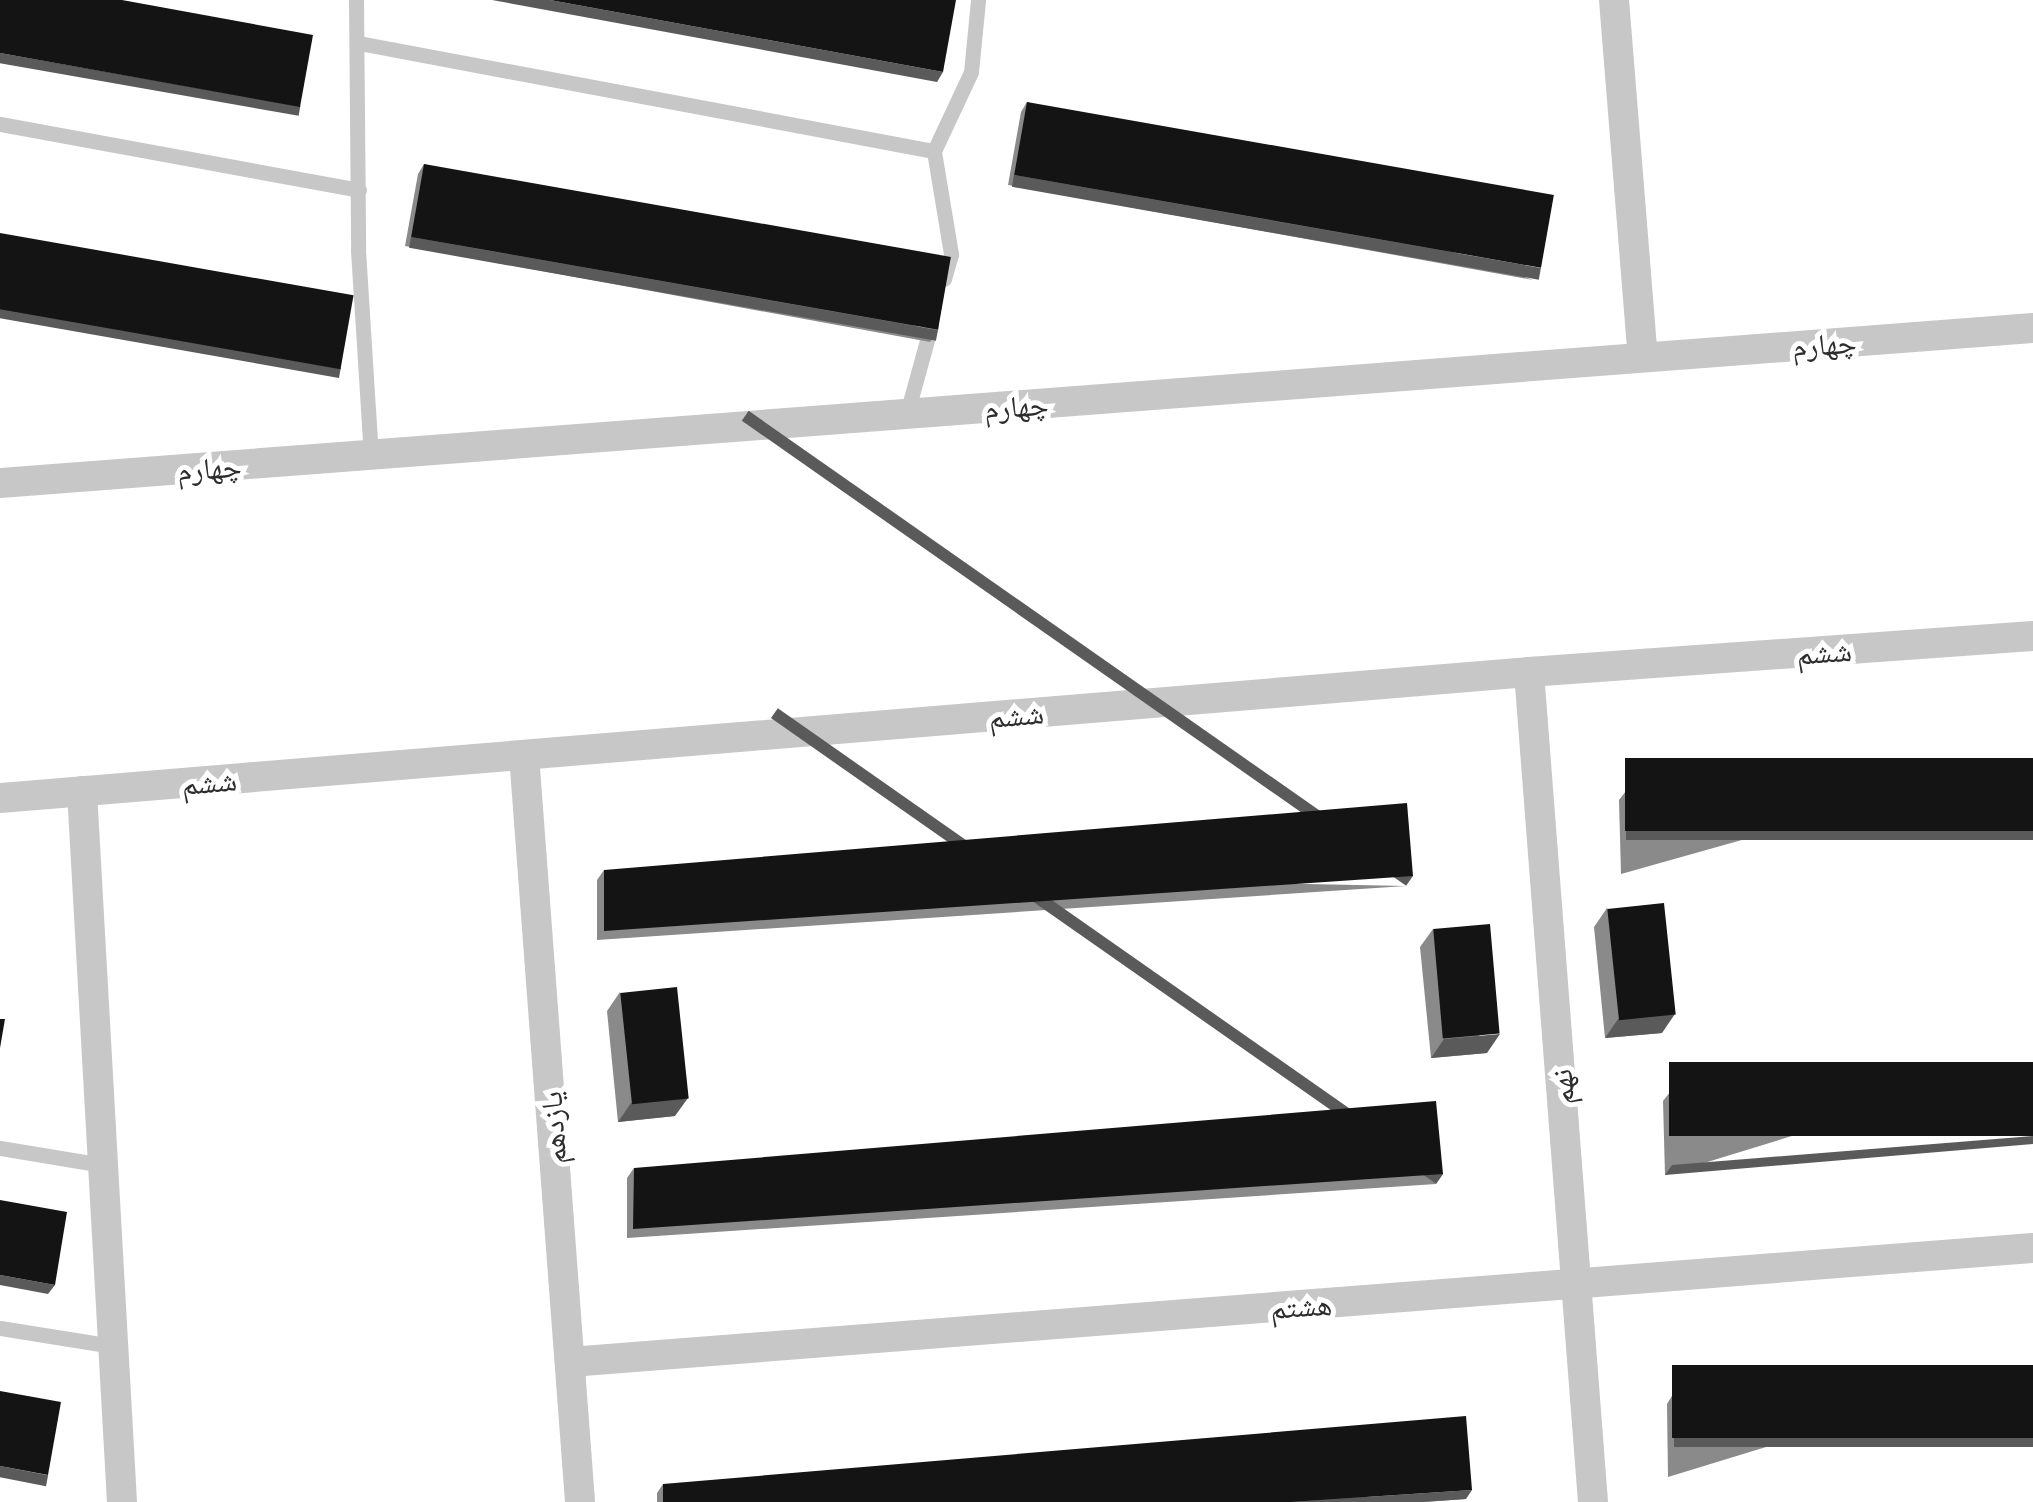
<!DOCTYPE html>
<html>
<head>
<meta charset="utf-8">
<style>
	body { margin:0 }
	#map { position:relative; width:2033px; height:1502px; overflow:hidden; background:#fff; font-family:Lato,"Noto Naskh Arabic",sans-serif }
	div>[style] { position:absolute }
	.lane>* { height:15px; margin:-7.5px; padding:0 7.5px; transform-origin:7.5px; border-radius:7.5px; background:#c7c7c7 }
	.street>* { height:30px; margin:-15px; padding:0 15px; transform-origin:15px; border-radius:15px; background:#c7c7c7 }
	.wall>* { inset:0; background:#8a8a8a }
	.shaded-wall>* { inset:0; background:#5a5a5a; transform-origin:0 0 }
	.building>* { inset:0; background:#141414; transform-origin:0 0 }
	span { translate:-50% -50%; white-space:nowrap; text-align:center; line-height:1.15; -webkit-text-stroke:10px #fff; paint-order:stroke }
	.street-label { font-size:30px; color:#2d2d2d }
</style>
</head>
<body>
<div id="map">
	<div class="lane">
		<div style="left:356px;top:0;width:250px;rotate:89.5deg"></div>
		<div style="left:358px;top:250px;width:204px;rotate:86.4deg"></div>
		<div style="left:359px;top:43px;width:585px;rotate:10.64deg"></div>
		<div style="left:0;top:124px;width:365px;rotate:10.4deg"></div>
		<div style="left:944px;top:279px;width:26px;rotate:-74deg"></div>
		<div style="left:951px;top:254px;width:104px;rotate:-99.4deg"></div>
		<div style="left:934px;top:151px;width:87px;rotate:-64.9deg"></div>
		<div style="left:971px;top:72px;width:72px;rotate:-84.4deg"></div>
		<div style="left:907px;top:413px;width:90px;rotate:-74.6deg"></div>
		<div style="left:0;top:1148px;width:104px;rotate:9.4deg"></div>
		<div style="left:0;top:1328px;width:114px;rotate:9.1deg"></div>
	</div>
	<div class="street">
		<div style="left:1614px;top:0;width:358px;rotate:85.4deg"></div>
		<div style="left:0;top:483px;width:2039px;rotate:-4.36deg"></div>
		<div style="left:1529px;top:672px;width:832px;rotate:85.59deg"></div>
		<div style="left:524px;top:755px;width:749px;rotate:85.71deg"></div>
		<div style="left:82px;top:791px;width:712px;rotate:86.78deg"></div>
		<div style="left:0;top:798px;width:1534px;rotate:-4.71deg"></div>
		<div style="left:1529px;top:672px;width:505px;rotate:-4.09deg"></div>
		<div style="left:570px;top:1362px;width:1467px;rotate:-4.46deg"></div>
	</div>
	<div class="wall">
		<div style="clip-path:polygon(1027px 102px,1533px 280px,1008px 185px,1021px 112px)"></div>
		<div style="clip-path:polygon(424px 164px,937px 333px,930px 342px,405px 246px,418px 174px)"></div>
		<div style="clip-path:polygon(2033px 758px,1621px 874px,1619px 800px,1626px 791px)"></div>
		<div style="clip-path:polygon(604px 870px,1406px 886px,597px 940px,597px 880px)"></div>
		<div style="clip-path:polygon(1607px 908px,1662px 1033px,1605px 1038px,1594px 927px)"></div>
		<div style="clip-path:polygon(1433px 929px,1487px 1053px,1431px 1058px,1420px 947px)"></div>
		<div style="clip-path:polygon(620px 992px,675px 1116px,618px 1122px,607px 1011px)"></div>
		<div style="clip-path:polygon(2033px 1062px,1665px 1175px,1663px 1101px,1670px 1092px)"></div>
		<div style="clip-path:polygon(634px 1168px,1443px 1174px,1436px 1184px,627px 1238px,627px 1178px)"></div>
		<div style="clip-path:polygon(2033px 1365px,1668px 1477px,1667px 1404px,1673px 1394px)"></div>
		<div style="clip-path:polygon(663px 1484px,1466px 1499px,1423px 1502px,657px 1502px,657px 1493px)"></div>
	</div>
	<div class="shaded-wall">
		<div style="clip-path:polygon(492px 0,550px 0,943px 72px,937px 82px)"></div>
		<div style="left:0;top:53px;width:305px;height:10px;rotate:10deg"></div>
		<div style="left:1014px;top:175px;width:535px;height:12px;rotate:10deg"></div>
		<div style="left:411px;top:237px;width:535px;height:11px;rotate:10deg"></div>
		<div style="left:0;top:308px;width:346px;height:10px;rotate:10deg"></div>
		<div style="left:2033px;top:831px;width:9px;height:407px;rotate:90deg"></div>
		<div style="left:1413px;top:876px;width:12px;height:811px;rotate:125deg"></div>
		<div style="clip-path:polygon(1675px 1014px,1662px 1033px,1605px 1038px,1618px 1019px)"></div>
		<div style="clip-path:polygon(1500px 1034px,1487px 1053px,1431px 1058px,1444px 1039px)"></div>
		<div style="clip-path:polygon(688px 1098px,675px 1116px,618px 1122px,631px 1103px)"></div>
		<div style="clip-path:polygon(2033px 1136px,2033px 1144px,1665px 1175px,1672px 1165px)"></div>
		<div style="left:1443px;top:1174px;width:12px;height:812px;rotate:125deg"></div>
		<div style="clip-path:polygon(0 1275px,55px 1285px,48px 1294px,0 1285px)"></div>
		<div style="left:2033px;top:1438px;width:9px;height:359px;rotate:90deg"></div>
		<div style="left:0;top:1466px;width:49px;height:11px;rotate:11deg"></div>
		<div style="clip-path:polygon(1472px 1490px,1466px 1499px,1423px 1502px,1290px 1502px)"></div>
	</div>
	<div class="building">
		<div style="clip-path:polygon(0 0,122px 0,313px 35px,300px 107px,0 53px)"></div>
		<div style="clip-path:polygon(550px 0,956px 0,943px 72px)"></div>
		<div style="left:1027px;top:102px;width:535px;height:74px;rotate:10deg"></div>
		<div style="left:424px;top:164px;width:535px;height:74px;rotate:10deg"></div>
		<div style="left:0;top:233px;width:359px;height:75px;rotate:10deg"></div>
		<div style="left:2033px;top:758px;width:73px;height:408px;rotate:90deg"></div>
		<div style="clip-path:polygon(1407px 803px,1413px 876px,604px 931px,604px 870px)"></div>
		<div style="left:1664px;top:903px;width:112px;height:57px;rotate:84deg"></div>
		<div style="left:1490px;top:924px;width:110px;height:57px;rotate:85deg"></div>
		<div style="left:677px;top:987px;width:112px;height:57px;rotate:84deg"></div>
		<div style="clip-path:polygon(0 1019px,5px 1019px,0 1048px)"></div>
		<div style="left:2033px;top:1062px;width:74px;height:364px;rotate:90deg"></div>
		<div style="clip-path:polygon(1436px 1101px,1443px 1174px,633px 1229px,634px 1168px)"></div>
		<div style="clip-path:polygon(0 1200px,67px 1212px,55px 1285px,0 1275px)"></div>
		<div style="left:2033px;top:1365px;width:73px;height:361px;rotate:90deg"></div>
		<div style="clip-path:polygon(0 1391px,61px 1402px,48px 1475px,0 1466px)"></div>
		<div style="clip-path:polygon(1466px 1416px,1472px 1490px,1290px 1502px,663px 1502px,663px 1484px)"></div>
	</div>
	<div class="street-label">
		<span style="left:1824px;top:343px;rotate:-4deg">چهارم</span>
		<span style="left:1016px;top:405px;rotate:-4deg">چهارم</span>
		<span style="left:209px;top:467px;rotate:-4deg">چهارم</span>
		<span style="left:1824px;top:651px;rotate:-4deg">ششم</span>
		<span style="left:1016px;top:714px;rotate:-5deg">ششم</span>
		<span style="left:209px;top:781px;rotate:-5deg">ششم</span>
		<span style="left:1561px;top:1087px;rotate:-94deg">نهم</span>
		<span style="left:552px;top:1128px;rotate:-94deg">یازدهم</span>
		<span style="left:1301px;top:1305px;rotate:-4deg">هشتم</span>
	</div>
</div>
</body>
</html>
